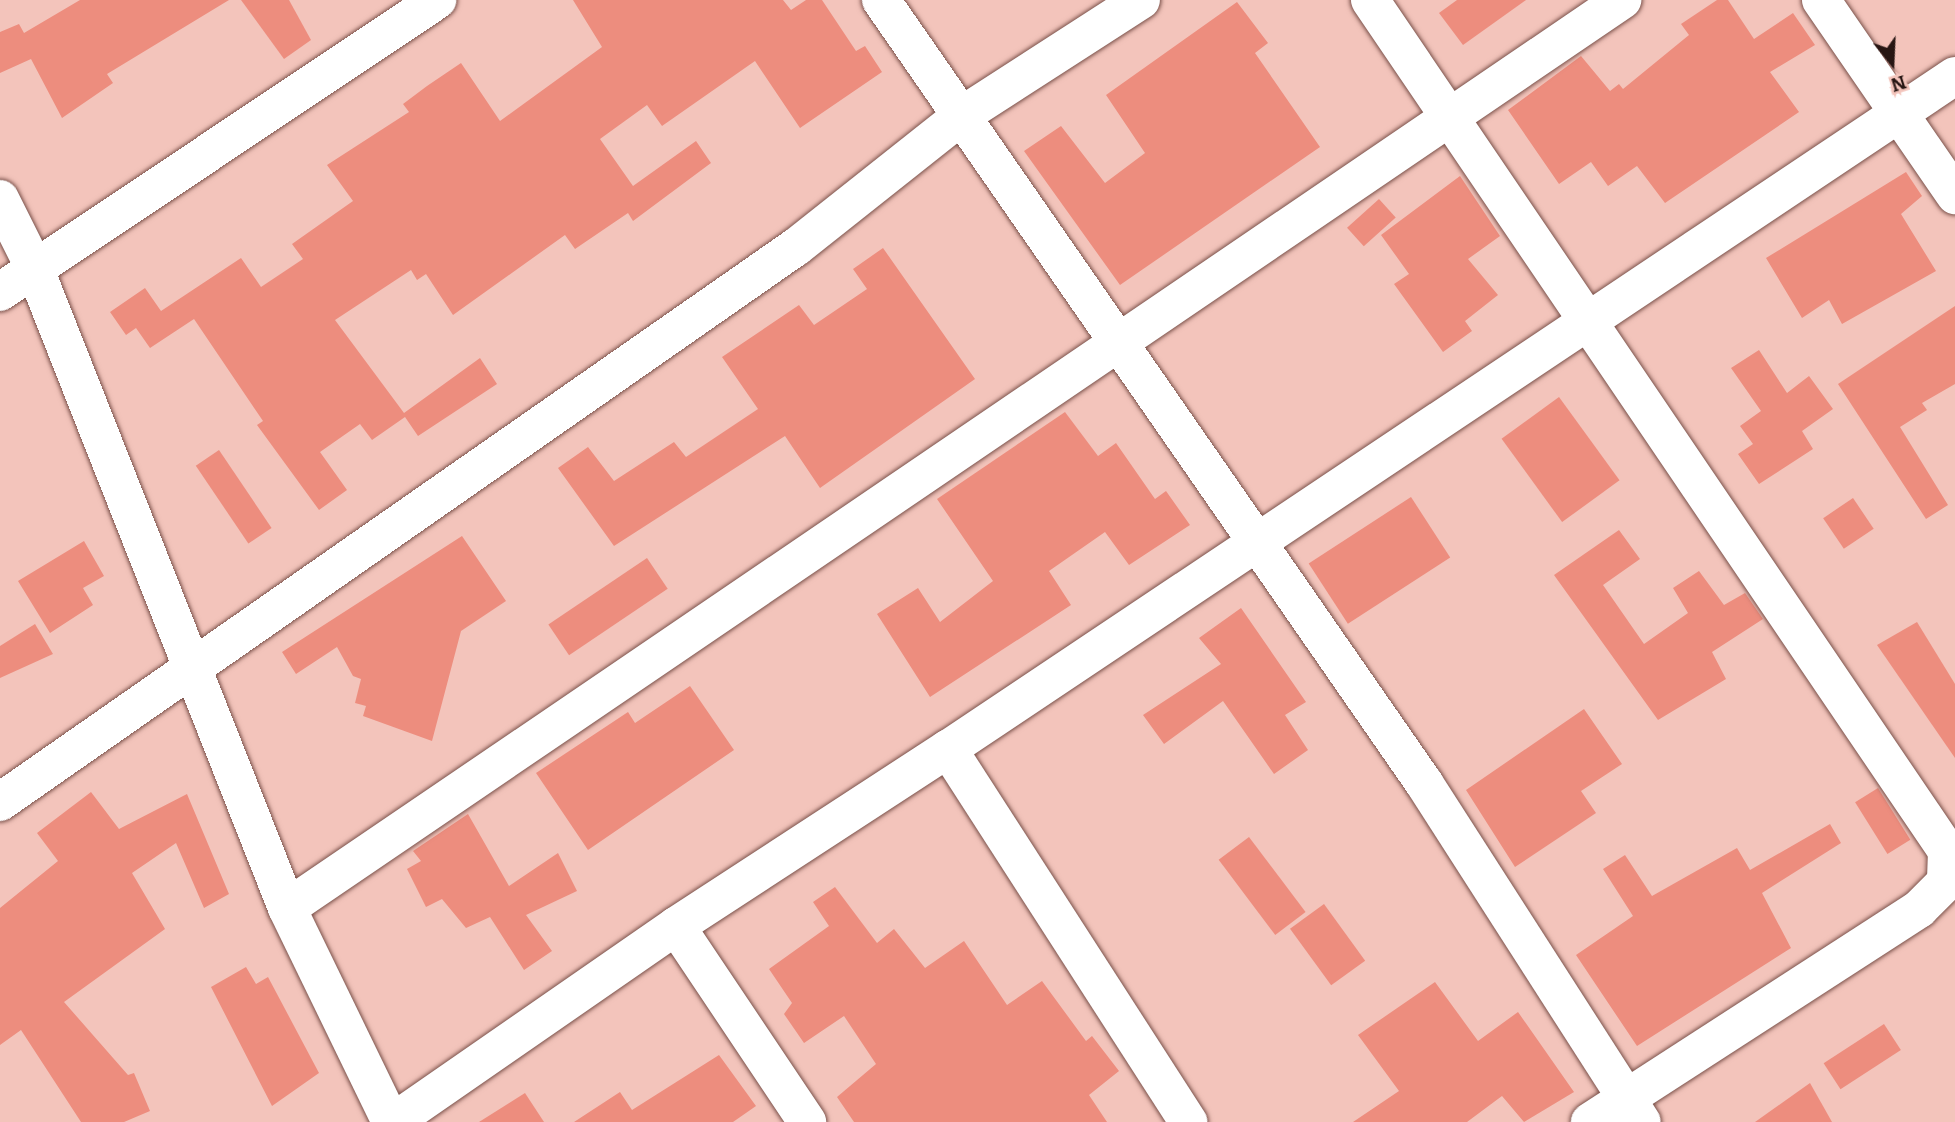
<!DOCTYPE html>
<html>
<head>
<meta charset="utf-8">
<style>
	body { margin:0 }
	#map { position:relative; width:1955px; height:1122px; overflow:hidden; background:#f3c4bb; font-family:Bitter,serif }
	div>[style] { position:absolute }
	.building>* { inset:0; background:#ed8d7e; transform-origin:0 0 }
	.roads { filter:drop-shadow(0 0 2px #7a514a) drop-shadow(0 0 2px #7a514a) }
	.minor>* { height:38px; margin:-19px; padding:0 19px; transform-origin:19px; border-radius:19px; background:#fff }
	span { translate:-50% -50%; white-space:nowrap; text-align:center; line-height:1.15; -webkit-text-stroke:5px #f3c4bb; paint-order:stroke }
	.north { position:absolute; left:1857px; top:28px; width:70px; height:70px; -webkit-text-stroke:5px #f3c4bb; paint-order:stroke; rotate:162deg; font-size:19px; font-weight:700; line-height:28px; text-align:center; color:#271613 }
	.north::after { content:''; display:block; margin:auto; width:24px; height:32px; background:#271613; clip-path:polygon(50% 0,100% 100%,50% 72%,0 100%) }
</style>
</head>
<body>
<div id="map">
	<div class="building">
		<div style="clip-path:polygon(80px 0,229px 0,107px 74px,113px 83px,62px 118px,31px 59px,0 73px,0 32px,19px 24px,24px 33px)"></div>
		<div style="clip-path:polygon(241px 0,289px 0,311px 40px,284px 59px)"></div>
		<div style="clip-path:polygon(573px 0,783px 0,791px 10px,806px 0,822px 0,856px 51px,865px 46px,882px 72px,800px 128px,755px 61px,662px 126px,647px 105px,600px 139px,633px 186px,696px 141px,711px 163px,633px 221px,628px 213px,575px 249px,565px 235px,453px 315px,426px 274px,417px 280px,411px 270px,335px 320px,404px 413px,480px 358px,497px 384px,418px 436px,405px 417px,372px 440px,360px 424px,320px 452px,347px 490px,319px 510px,257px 425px,263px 421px,194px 319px,150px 348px,136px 328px,126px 335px,110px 312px,145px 288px,161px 311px,241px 258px,261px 287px,303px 259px,292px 244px,353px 201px,327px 165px,409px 112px,403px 104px,427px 86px,461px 63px,500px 121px,602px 47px)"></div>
		<div style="clip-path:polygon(1457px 0,1526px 0,1463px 45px,1439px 13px)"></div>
		<div style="clip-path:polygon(1717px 0,1728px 0,1754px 39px,1793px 13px,1815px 45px,1770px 72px,1799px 112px,1665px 203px,1637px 166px,1608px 186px,1591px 162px,1559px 184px,1508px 110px,1581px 56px,1610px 91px,1619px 84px,1623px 89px,1689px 35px,1681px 24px)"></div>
		<div style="clip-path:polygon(1237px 2px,1268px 43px,1255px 53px,1320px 147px,1120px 285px,1024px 151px,1061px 126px,1105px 183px,1145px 153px,1106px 95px)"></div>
		<div style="clip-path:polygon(1906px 172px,1922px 196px,1901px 214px,1936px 271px,1842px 324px,1829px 300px,1802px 318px,1766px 258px)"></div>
		<div style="clip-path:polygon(1460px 176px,1500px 236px,1468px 259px,1498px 295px,1465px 321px,1472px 331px,1443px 352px,1394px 284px,1409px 274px,1381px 235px)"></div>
		<div style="left:1379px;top:199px;width:25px;height:43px;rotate:48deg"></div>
		<div style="clip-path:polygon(883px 248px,975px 379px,820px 488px,785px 436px,614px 546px,558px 468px,588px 447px,614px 481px,674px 442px,686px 457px,758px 409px,722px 357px,799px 305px,814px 325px,867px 289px,853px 269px)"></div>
		<div style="clip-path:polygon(1955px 306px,1955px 384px,1922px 403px,1927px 410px,1900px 427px,1948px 505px,1926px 519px,1838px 384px)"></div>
		<div style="clip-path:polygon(1759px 350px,1787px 393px,1809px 376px,1833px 409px,1802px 431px,1813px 449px,1759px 484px,1738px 454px,1753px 444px,1740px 426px,1761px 411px,1731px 368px)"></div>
		<div style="left:1559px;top:397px;width:103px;height:71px;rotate:54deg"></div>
		<div style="clip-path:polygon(1065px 412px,1098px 456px,1116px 443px,1155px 499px,1166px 491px,1190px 525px,1129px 565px,1105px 532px,1049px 571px,1071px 605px,930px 697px,877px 614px,918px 588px,940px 622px,993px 581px,937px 499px)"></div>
		<div style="left:219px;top:450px;width:94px;height:28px;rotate:56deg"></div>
		<div style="left:1411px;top:497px;width:72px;height:122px;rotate:57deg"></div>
		<div style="left:1853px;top:498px;width:37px;height:36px;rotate:56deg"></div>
		<div style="clip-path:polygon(1619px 530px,1640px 559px,1603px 585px,1644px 644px,1688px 613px,1673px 588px,1699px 571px,1724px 605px,1745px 593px,1763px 619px,1712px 652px,1726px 679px,1658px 720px,1554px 575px)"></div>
		<div style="clip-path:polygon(462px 536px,506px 601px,461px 631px,432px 741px,363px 716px,366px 706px,355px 703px,361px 679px,353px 676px,337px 647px,296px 674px,282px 652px)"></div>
		<div style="clip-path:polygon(84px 541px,104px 576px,83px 588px,93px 605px,50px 633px,18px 581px)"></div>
		<div style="left:647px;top:558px;width:37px;height:119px;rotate:56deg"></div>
		<div style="clip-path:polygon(1241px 608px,1306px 702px,1285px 715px,1308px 750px,1274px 774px,1223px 701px,1164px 744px,1143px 715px,1221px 664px,1199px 638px)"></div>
		<div style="clip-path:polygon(1917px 622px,1955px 684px,1955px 758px,1877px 645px)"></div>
		<div style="clip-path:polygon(35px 624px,53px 654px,0 678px,0 646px)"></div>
		<div style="clip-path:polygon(690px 686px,734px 750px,588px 850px,536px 773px,628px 712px,635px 723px)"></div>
		<div style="clip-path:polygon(1584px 709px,1622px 764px,1581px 791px,1596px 813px,1515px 867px,1466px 790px)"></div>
		<div style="left:1878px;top:788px;width:61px;height:27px;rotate:58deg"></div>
		<div style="clip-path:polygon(91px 792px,119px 829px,187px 794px,229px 894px,204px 908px,176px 843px,132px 873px,165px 929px,64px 1002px,128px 1075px,134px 1073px,150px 1111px,124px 1122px,81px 1122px,21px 1030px,0 1045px,0 908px,58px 861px,37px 833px)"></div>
		<div style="clip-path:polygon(468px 814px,509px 886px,558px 853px,577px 891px,526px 915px,552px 951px,524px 970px,490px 917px,466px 928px,442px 899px,426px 907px,407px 869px,421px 861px,413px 851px)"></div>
		<div style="clip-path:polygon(1830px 824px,1841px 843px,1762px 893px,1791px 948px,1637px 1046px,1576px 955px,1633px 916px,1603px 869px,1625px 855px,1652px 896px,1737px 848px,1750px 870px)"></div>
		<div style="left:1249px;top:837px;width:94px;height:38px;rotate:53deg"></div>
		<div style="clip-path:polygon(835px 887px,877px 943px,894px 929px,925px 968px,964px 941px,1007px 1005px,1042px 981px,1086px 1041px,1092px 1036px,1119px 1071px,1089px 1095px,1107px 1122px,854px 1122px,837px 1097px,876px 1064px,844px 1016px,804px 1043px,784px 1014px,792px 1003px,769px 969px,829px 926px,813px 902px)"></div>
		<div style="left:1324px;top:904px;width:70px;height:42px;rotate:54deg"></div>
		<div style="clip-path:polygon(246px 967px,256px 984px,268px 977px,319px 1073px,272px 1106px,211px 987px)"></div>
		<div style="clip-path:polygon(1435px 982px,1478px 1041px,1518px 1012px,1574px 1092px,1524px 1122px,1502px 1096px,1467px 1122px,1353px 1122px,1399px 1091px,1358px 1035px)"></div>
		<div style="left:1884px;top:1024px;width:31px;height:72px;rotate:57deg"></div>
		<div style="clip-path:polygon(719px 1055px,756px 1106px,733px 1122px,574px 1122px,620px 1092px,632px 1110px)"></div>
		<div style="clip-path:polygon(1810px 1083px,1832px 1122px,1755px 1122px)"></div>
		<div style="clip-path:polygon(525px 1093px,544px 1122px,479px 1122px)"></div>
	</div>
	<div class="roads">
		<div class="minor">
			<div style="left:881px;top:0;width:953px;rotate:55.26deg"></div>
			<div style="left:1424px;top:783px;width:403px;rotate:57.3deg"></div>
			<div style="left:1370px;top:0;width:1028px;rotate:55.86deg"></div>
			<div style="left:1947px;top:851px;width:31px;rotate:92deg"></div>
			<div style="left:1946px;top:882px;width:38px;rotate:135deg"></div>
			<div style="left:1919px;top:909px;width:392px;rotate:147.1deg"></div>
			<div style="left:1821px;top:0;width:237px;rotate:55.5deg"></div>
			<div style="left:0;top:199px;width:76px;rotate:63.4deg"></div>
			<div style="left:34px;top:267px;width:689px;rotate:68.46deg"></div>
			<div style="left:287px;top:908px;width:238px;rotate:64.1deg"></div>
			<div style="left:0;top:292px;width:526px;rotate:-33.75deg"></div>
			<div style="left:948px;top:749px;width:1211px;rotate:-33.76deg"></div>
			<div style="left:0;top:802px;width:970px;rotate:-34.89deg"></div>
			<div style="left:796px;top:247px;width:211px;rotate:-38.4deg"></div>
			<div style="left:961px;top:116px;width:214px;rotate:-32.8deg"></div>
			<div style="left:287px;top:908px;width:1615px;rotate:-34.22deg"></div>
			<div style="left:676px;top:926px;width:325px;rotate:-33.1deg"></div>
			<div style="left:948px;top:749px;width:444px;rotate:57.2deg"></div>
			<div style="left:393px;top:1122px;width:344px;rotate:-34.7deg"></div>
			<div style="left:676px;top:926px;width:236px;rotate:56.2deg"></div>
		</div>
	</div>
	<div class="north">N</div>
</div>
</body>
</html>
